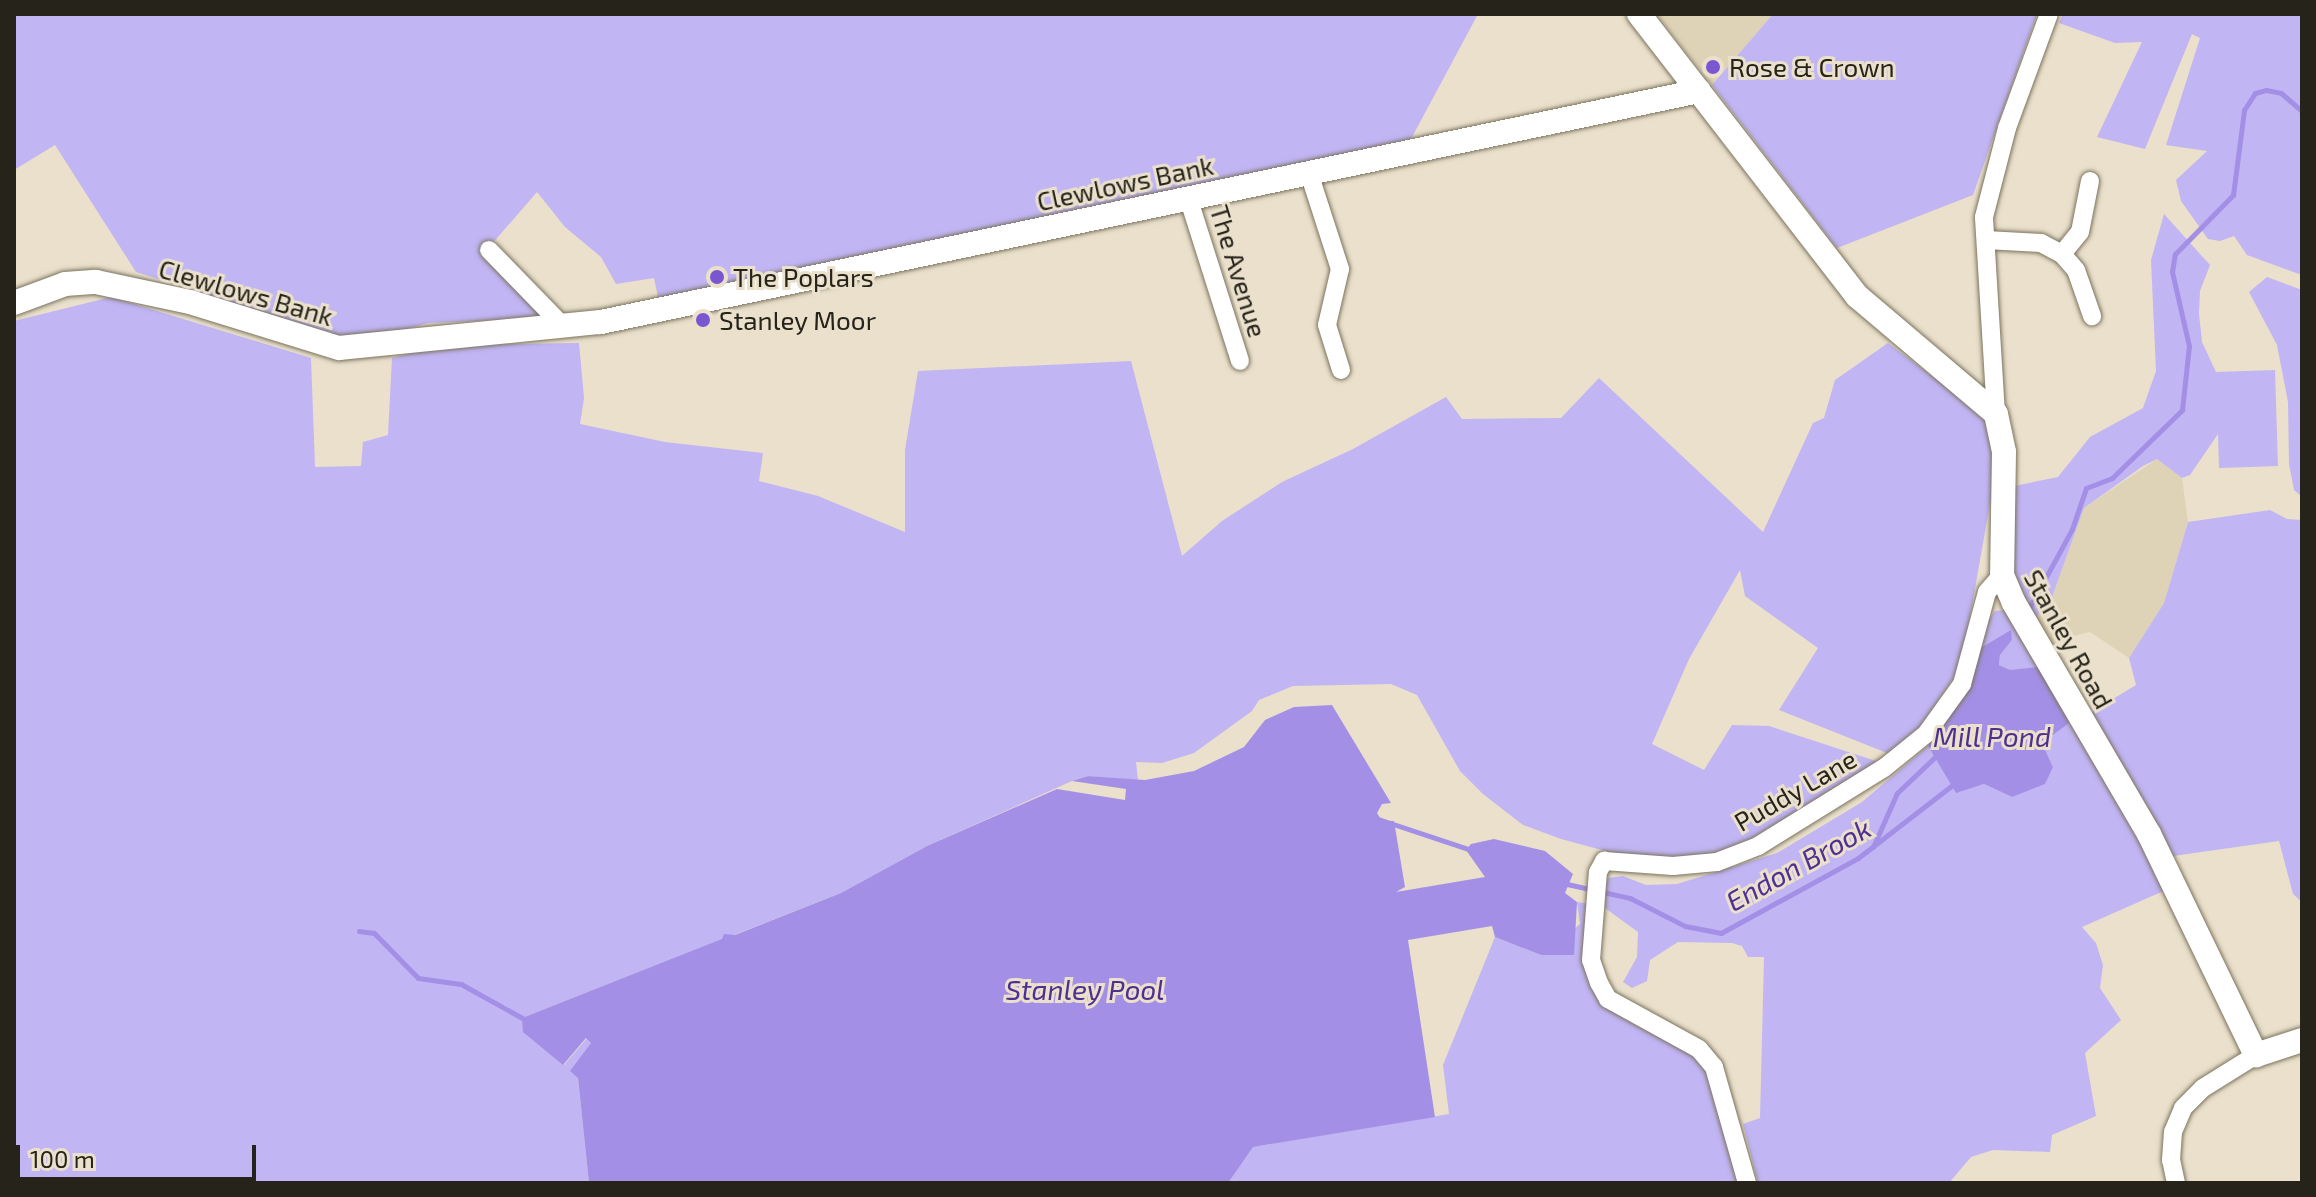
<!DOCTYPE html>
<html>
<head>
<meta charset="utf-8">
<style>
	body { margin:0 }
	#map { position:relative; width:2316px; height:1197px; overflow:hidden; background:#eae0cb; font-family:"Exo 2",sans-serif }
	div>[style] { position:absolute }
	.built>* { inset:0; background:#dfd3b7 }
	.green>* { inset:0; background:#c1b5f4 }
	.water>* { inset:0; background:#a390e6 }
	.stream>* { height:5px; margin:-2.5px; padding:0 2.5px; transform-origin:2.5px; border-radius:2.5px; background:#a390e6 }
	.roads { filter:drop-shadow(0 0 2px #7b735f) drop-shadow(0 0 2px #7b735f) }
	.minor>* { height:18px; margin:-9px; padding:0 9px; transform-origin:9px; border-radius:9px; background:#fff }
	.tertiary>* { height:24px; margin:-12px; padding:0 12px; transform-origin:12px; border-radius:12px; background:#fff }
	.dots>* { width:22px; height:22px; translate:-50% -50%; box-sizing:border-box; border:4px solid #eae0cb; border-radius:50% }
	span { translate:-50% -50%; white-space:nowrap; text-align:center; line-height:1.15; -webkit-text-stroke:6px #eae0cb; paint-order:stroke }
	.poi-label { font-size:26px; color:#26231b }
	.left { translate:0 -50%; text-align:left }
	.street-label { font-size:26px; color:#26231b }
	.water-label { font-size:28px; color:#502f93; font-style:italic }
	.frame { position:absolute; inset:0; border:16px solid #26231b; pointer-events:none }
	.scale { position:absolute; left:16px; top:1145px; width:240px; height:36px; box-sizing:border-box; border:4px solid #26231b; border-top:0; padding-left:10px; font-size:24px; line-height:28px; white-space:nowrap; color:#26231b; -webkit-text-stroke:6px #eae0cb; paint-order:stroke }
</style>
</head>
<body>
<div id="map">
	<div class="built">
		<div style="clip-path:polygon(1657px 14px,1773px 14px,1712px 85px)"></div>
		<div style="clip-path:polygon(2157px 459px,2182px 478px,2188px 522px,2164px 603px,2129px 658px,2090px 632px,2058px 640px,2051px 647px,2049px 635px,2034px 620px,2052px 597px,2084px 508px)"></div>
	</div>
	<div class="green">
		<div style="clip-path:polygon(14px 14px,1478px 14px,1411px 139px,659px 302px,654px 278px,616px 284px,601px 257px,565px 227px,537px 192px,484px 253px,550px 318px,428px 323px,358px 343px,136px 272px,55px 145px,14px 170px)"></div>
		<div style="clip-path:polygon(1773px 14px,2037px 14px,1973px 195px,1837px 248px,1712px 85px)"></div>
		<div style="clip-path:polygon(2063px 14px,2302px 14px,2302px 275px,2247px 255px,2234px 236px,2220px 241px,2208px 239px,2181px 201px,2176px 180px,2207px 151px,2166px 145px,2200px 38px,2192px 34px,2145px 149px,2097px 137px,2142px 42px,2115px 43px,2059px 23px)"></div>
		<div style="clip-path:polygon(2164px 214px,2210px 265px,2200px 291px,2199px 314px,2202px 342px,2216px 372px,2275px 370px,2278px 466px,2219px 468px,2218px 434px,2190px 475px,2182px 478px,2157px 459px,2143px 466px,2084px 508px,2052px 597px,2034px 620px,2013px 571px,2014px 486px,2058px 477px,2090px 437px,2143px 408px,2156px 371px,2151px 260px)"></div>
		<div style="clip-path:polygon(2267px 277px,2302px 290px,2302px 497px,2294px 490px,2289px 464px,2288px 402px,2277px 345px,2249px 292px)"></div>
		<div style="clip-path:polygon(111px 297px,311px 358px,315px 467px,361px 466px,363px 442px,388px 435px,392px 358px,443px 345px,579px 343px,584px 398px,580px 424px,665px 442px,763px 453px,759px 481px,818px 496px,905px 532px,905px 450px,918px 371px,1131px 361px,1182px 556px,1222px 521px,1282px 482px,1353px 449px,1446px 397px,1462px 419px,1561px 418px,1599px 378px,1763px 532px,1813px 423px,1824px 418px,1835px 380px,1888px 343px,1985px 416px,1993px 443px,1993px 487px,1961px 667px,1916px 733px,1892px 755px,1779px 710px,1818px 648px,1745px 596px,1740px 570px,1689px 659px,1652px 744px,1704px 770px,1732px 725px,1769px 726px,1882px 763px,1753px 841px,1712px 855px,1673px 858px,1624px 856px,1561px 839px,1523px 825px,1483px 794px,1460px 771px,1417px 695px,1391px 684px,1293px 686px,1259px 700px,1252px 711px,1194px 753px,1162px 763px,1136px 762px,1138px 780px,1088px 776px,1072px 781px,927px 846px,841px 893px,522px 1018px,564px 1065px,587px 1038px,591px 1043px,578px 1078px,589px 1183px,14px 1183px,14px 321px)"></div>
		<div style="clip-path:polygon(2270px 510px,2287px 519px,2302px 520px,2302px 902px,2293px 894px,2279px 841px,2166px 857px,2090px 713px,2136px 685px,2129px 658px,2164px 603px,2188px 522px)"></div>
		<div style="clip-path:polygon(2005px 610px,2168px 889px,2082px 927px,2096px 943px,2103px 965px,2100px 988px,2121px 1020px,2085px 1053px,2096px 1116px,2052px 1135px,2050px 1152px,1993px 1150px,1971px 1157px,1949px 1183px,1758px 1183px,1743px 1124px,1760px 1118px,1764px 957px,1748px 957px,1742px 946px,1732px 943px,1678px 942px,1650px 960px,1647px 981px,1632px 988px,1623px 982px,1637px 957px,1638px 932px,1605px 908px,1603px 888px,1608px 878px,1623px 876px,1646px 885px,1677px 884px,1777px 853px,1862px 802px,1928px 746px,1956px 792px,1984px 784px,2012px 797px,2053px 767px,2009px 670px,1999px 665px,2000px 655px,2012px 640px,2010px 631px,1977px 650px,1987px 622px,1995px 611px)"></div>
		<div style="clip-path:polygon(1577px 902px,1591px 904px,1592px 983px,1697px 1055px,1712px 1074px,1743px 1183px,1228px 1183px,1252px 1147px,1449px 1114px,1443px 1065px,1495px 937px,1541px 955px,1580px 924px)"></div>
	</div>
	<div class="water">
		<div style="clip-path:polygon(2011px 630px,2012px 640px,2000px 655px,1999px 665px,2010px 670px,2038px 667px,2069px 723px,2042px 743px,2053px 767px,2045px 784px,2012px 797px,1984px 784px,1956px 793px,1928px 746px,1977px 650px)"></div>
		<div style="clip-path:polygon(1332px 705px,1391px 803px,1382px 804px,1377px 813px,1382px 821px,1394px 821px,1405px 887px,1396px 892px,1485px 877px,1466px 850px,1471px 844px,1494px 839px,1545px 851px,1573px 874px,1565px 893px,1577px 902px,1574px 955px,1541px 955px,1495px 937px,1492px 926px,1408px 940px,1435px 1117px,1253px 1147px,1228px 1183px,589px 1183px,578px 1078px,570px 1071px,591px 1043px,586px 1038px,563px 1065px,523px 1032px,522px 1018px,722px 939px,724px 934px,735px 935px,841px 893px,927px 846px,1057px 789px,1125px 800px,1126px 789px,1072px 781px,1088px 776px,1145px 780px,1194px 771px,1244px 747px,1265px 720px,1294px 707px)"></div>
	</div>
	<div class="stream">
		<div style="left:2027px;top:612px;width:94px;rotate:-61.5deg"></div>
		<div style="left:2072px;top:529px;width:43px;rotate:-71.1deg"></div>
		<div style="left:2086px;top:488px;width:28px;rotate:-21deg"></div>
		<div style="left:2112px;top:478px;width:98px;rotate:-44.2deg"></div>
		<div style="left:2182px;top:410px;width:64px;rotate:-83.8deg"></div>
		<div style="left:2189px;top:346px;width:76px;rotate:-102.9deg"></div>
		<div style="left:2172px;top:272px;width:18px;rotate:-81deg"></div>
		<div style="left:2175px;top:254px;width:83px;rotate:-45.5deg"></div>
		<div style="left:2233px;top:195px;width:86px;rotate:-82.6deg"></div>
		<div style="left:2244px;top:110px;width:20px;rotate:-57deg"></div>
		<div style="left:2255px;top:93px;width:11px;rotate:-15deg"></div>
		<div style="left:2266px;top:90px;width:15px;rotate:11deg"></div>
		<div style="left:2281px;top:93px;width:28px;rotate:41deg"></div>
		<div style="left:1375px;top:818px;width:101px;rotate:18.4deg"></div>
		<div style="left:1873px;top:847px;width:59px;rotate:-66deg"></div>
		<div style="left:1897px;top:793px;width:55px;rotate:-43.5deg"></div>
		<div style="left:1567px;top:884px;width:65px;rotate:12.5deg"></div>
		<div style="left:1630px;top:898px;width:62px;rotate:27deg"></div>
		<div style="left:1685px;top:926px;width:37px;rotate:11deg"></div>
		<div style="left:1721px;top:933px;width:156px;rotate:-28.7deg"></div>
		<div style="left:1858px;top:858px;width:123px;rotate:-37.7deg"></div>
		<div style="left:359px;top:931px;width:15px;rotate:8deg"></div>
		<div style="left:374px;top:933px;width:63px;rotate:45.6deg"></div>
		<div style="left:418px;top:978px;width:43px;rotate:7.9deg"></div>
		<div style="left:461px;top:984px;width:70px;rotate:29.1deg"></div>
	</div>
	<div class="roads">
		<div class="minor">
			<div style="left:1309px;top:173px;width:101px;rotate:72.1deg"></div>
			<div style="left:1340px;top:269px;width:57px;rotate:103.1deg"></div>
			<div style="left:1327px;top:325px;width:47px;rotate:72.7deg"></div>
			<div style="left:1188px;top:197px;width:172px;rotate:72.4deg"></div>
			<div style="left:1986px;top:240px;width:55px;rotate:3.1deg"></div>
			<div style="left:2041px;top:243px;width:24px;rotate:28deg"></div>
			<div style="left:2062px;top:254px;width:21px;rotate:49deg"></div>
			<div style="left:2076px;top:270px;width:49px;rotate:70.8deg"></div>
			<div style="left:489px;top:250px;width:105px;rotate:45.8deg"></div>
			<div style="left:2062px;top:254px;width:28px;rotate:-51deg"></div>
			<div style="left:2080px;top:232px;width:52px;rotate:-78.9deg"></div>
			<div style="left:1996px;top:414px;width:197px;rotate:-93.5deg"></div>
			<div style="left:1984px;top:217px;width:92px;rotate:-75.5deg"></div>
			<div style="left:2007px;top:128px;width:121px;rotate:-69.8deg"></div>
			<div style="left:1747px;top:1183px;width:121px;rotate:-105.9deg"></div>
			<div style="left:1714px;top:1067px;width:23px;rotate:-130deg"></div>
			<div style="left:1699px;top:1049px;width:104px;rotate:-151.2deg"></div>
			<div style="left:1608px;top:999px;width:18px;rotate:-119deg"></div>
			<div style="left:1599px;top:983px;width:24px;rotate:-109deg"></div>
			<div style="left:1591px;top:960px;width:88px;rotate:-85.5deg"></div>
			<div style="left:1598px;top:872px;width:13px;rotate:-61deg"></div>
			<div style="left:1604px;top:861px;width:69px;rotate:4.1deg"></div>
			<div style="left:1673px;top:866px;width:44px;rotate:-5.2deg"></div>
			<div style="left:1717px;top:862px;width:44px;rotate:-21.3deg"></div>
			<div style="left:1758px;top:846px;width:148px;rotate:-31.8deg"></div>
			<div style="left:1884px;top:768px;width:54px;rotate:-39deg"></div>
			<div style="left:1926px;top:734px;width:62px;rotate:-54.2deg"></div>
			<div style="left:1962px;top:684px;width:95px;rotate:-74.8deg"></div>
			<div style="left:1987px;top:592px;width:23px;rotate:-49deg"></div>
			<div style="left:2176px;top:1183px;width:24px;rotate:-102deg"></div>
			<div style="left:2171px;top:1160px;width:28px;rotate:-86deg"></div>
			<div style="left:2173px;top:1132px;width:26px;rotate:-67deg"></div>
			<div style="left:2183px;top:1108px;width:28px;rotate:-45deg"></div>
			<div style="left:2203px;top:1088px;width:62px;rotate:-31.9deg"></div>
		</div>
		<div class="tertiary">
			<div style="left:1639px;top:14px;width:356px;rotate:52.3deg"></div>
			<div style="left:1857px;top:296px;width:182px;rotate:40.3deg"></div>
			<div style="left:1996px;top:414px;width:39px;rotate:78deg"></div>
			<div style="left:2004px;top:452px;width:123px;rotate:90.9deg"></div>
			<div style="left:2002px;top:575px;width:30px;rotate:67deg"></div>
			<div style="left:2014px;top:603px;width:268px;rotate:59.7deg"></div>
			<div style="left:2149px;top:834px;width:246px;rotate:64.2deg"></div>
			<div style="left:2256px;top:1055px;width:48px;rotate:-18.1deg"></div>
			<div style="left:14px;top:303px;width:54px;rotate:-20.4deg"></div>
			<div style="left:65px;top:284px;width:31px;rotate:-4deg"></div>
			<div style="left:96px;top:282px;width:96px;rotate:12deg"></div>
			<div style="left:190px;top:302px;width:156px;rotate:17.2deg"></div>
			<div style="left:339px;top:348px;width:263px;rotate:-5.7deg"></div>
			<div style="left:601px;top:322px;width:1122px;rotate:-11.88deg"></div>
		</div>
	</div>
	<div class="dots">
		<div style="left:1713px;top:67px;background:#7a56d0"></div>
		<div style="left:717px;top:277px;background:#7a56d0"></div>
		<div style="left:703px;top:320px;background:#7a56d0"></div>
	</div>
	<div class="poi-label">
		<span class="left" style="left:1729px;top:67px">Rose &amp; Crown</span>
		<span class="left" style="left:733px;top:277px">The Poplars</span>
		<span class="left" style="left:719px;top:320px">Stanley Moor</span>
	</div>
	<div class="street-label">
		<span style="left:1125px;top:183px;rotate:-12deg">Clewlows Bank</span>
		<span style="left:1239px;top:271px;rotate:73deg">The Avenue</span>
		<span style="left:246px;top:292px;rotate:16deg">Clewlows Bank</span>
		<span style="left:2069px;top:639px;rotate:61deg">Stanley Road</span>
		<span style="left:1795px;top:790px;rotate:-30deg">Puddy Lane</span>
	</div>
	<div class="water-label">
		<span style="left:1992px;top:736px">Mill Pond</span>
		<span style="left:1798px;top:864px;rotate:-29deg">Endon Brook</span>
		<span style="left:1085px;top:989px">Stanley Pool</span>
	</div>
	<div class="frame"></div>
	<div class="scale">100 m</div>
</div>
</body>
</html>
